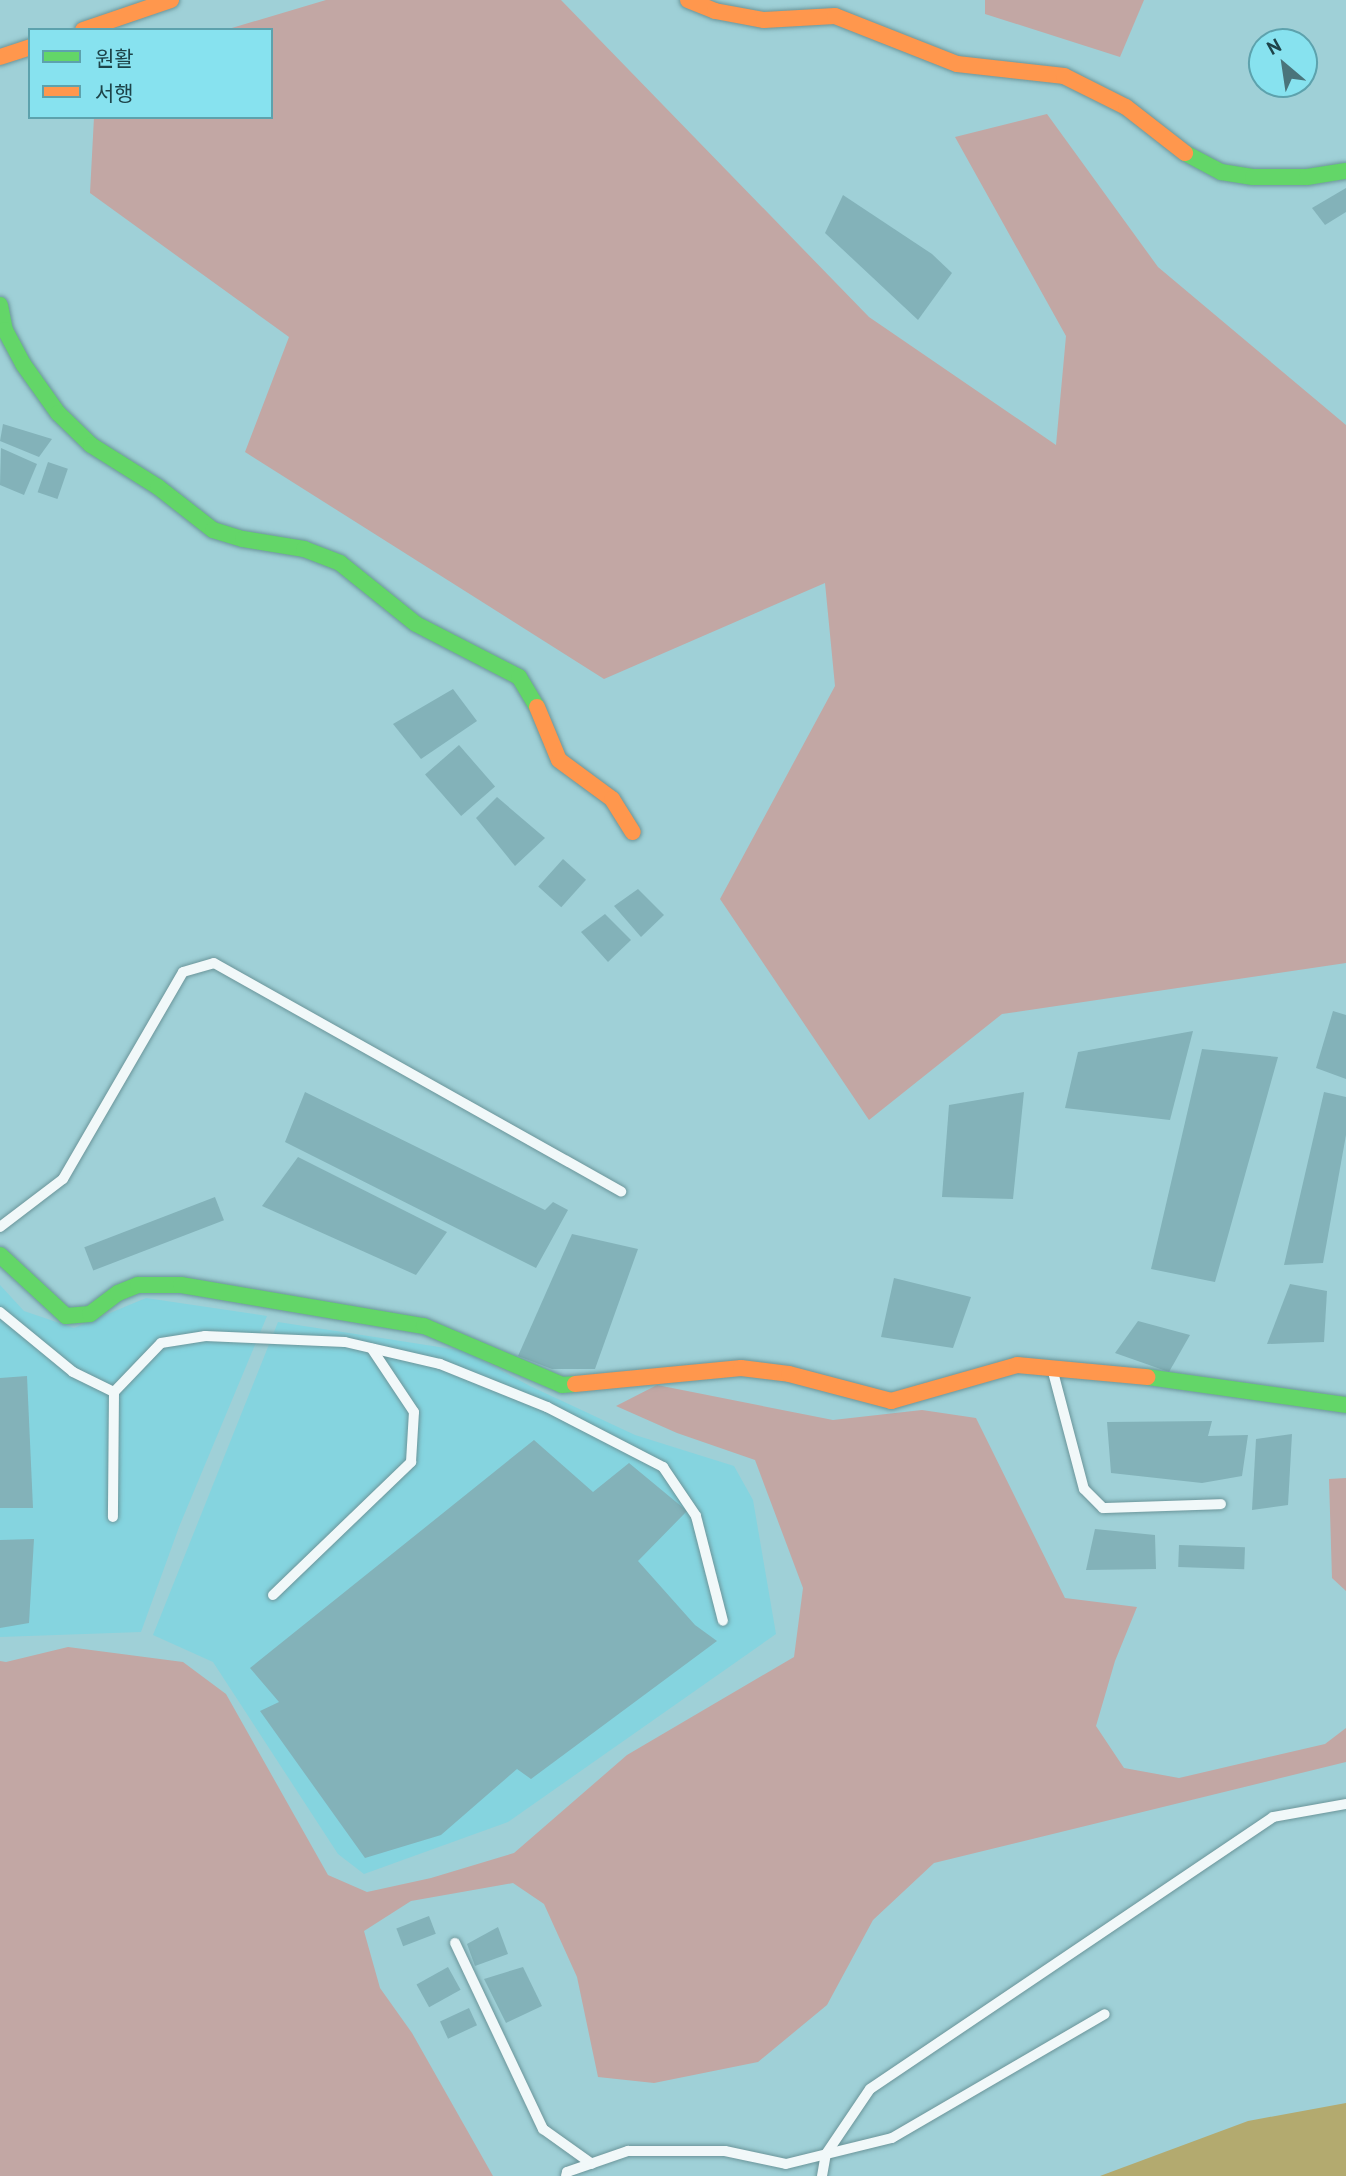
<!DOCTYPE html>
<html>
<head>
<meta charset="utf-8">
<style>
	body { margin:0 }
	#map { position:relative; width:1346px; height:2176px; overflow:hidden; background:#9fd0d7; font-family:"PT Sans","Noto Sans KR",sans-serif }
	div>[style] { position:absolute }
	.built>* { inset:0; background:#85d4df }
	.forest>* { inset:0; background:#c2a7a4 }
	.water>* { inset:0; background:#b3aa6f }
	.building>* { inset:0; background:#83b2b9; transform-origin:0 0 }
	.roads { filter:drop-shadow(0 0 2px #6b959a) drop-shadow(0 0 2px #6b959a) }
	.lane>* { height:10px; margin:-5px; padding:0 5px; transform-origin:5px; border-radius:5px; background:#f1f8f9 }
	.fast>* { height:16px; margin:-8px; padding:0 8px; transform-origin:8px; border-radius:8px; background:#63d668 }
	.slow>* { height:16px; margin:-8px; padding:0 8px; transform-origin:8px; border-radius:8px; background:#ff974d }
	span { translate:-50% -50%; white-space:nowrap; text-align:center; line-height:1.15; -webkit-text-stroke:5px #87e2ef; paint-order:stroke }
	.legend { position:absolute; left:28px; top:28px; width:245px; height:91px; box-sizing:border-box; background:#87e2ef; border:2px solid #5da2ad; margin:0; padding:9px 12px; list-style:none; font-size:21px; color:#1d4349 }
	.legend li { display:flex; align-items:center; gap:14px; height:35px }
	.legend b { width:35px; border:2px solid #5da2ad }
	.north { position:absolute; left:1248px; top:28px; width:70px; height:70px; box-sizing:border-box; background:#87e2ef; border:2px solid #5da2ad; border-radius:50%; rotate:331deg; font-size:19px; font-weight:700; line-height:28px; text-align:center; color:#1d4349 }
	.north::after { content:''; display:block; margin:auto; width:24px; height:32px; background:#4a747b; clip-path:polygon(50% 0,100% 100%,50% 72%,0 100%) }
</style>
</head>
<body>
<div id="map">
	<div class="built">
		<div style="clip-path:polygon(0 1285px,24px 1311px,74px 1328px,146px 1298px,267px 1316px,179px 1527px,141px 1632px,0 1637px)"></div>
		<div style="clip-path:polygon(278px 1322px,465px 1351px,530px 1386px,635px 1435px,734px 1466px,753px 1500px,776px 1634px,508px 1822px,364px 1874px,338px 1854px,213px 1662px,153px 1635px)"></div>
	</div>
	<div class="forest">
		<div style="clip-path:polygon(326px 0,561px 0,869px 317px,1056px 445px,1066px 336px,955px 137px,1047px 114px,1158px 267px,1346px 425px,1346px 963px,1002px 1014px,869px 1120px,720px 899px,835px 686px,825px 583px,604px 679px,245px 452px,289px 337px,90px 193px,94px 117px,271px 117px,271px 30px,225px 30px)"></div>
		<div style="clip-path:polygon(985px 0,1144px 0,1120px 57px,985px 14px)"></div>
		<div style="clip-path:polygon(657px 1385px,833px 1420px,922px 1410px,976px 1418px,1065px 1598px,1137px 1607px,1115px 1661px,1096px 1726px,1124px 1768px,1179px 1778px,1325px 1744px,1346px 1728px,1346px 1762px,934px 1863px,873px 1920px,827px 2005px,758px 2062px,654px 2083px,598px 2077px,577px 1977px,544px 1904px,513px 1883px,411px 1901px,364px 1931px,380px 1988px,412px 2033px,493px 2176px,0 2176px,0 1661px,6px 1662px,68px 1647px,183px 1662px,226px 1694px,328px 1875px,367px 1892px,431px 1878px,514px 1853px,627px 1755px,794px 1657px,803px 1588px,755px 1460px,677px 1433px,616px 1406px)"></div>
		<div style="clip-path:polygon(1346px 1478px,1346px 1591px,1332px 1578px,1329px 1479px)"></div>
	</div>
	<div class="water">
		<div style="clip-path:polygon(1346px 2103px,1346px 2176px,1100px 2176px,1248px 2121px)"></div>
	</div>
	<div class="building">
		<div style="clip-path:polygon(1346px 188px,1346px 212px,1325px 225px,1312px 208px)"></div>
		<div style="clip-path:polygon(843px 195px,932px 254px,952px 273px,918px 320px,825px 233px)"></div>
		<div style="clip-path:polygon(3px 424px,52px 439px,39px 457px,0 441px)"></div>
		<div style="clip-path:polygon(1px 448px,37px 464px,24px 495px,0 485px)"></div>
		<div style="left:48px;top:462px;width:21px;height:32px;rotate:19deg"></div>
		<div style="clip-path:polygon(453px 689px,477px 721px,421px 759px,393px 724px)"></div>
		<div style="left:459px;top:745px;width:55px;height:45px;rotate:49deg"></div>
		<div style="clip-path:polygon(497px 797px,545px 838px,515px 866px,476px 818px)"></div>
		<div style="left:563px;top:859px;width:31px;height:37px;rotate:42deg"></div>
		<div style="clip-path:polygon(638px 889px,664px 915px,641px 937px,614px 906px)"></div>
		<div style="clip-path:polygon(605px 914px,631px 940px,608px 962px,581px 932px)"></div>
		<div style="clip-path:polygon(1333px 1011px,1346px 1015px,1346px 1079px,1316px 1068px)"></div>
		<div style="clip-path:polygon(1193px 1031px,1170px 1120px,1065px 1108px,1078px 1052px)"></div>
		<div style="clip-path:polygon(1202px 1049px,1278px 1057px,1215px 1282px,1151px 1269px)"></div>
		<div style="clip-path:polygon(305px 1092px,545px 1210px,553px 1202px,568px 1210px,536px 1268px,285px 1142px)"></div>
		<div style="clip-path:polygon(1024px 1092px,1013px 1199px,942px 1197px,949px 1105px)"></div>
		<div style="clip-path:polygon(1324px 1092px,1346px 1097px,1346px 1135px,1323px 1263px,1284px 1265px)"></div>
		<div style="clip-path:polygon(298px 1157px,447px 1232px,416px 1275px,262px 1206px)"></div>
		<div style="left:215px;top:1197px;width:25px;height:140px;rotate:69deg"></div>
		<div style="clip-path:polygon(572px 1234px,638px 1249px,595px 1369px,552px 1369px,518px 1356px)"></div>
		<div style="clip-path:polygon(894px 1278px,971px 1297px,953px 1348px,881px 1337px)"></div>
		<div style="clip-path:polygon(1290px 1284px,1327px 1291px,1324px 1342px,1267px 1344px)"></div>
		<div style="clip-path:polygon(1138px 1321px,1190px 1335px,1169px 1372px,1115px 1353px)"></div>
		<div style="clip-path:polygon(27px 1376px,33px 1508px,0 1508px,0 1378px)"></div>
		<div style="clip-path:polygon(1212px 1421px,1208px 1436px,1248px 1435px,1242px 1476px,1202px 1483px,1111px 1473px,1107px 1422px)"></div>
		<div style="clip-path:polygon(1292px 1434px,1288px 1505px,1252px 1510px,1256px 1439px)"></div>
		<div style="clip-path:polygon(534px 1440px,593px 1492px,629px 1463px,687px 1511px,638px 1561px,695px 1625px,717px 1641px,531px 1779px,517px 1769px,441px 1835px,365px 1858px,260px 1711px,279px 1702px,250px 1668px)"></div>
		<div style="clip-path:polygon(1095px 1529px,1155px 1535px,1156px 1569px,1086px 1570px)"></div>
		<div style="clip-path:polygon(34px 1539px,29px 1623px,0 1628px,0 1540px)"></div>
		<div style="left:1179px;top:1545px;width:66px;height:22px;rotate:2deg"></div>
		<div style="left:429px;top:1916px;width:19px;height:35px;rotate:69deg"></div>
		<div style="clip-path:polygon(498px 1927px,508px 1954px,475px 1966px,467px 1944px)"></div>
		<div style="left:448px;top:1967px;width:26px;height:36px;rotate:61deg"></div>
		<div style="clip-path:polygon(523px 1967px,542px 2006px,506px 2023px,484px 1979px)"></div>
		<div style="left:469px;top:2008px;width:19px;height:32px;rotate:65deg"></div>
	</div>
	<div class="roads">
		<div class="lane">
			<div style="left:0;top:1227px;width:79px;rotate:-37.3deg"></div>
			<div style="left:63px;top:1179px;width:239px;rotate:-59.9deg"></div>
			<div style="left:183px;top:972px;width:32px;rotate:-16deg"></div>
			<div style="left:214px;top:963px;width:467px;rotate:29.3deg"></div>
			<div style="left:0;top:1312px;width:94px;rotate:39.4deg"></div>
			<div style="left:73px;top:1372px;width:46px;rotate:26deg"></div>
			<div style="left:114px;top:1392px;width:125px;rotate:90.5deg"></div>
			<div style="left:1053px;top:1372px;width:121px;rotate:75.2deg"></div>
			<div style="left:1084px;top:1489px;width:27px;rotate:45deg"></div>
			<div style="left:1103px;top:1508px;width:118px;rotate:-1.9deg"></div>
			<div style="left:114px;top:1392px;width:68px;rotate:-46.2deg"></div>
			<div style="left:161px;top:1343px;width:45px;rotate:-9deg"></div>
			<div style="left:205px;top:1336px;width:140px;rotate:2.5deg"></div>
			<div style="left:345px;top:1342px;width:98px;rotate:13deg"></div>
			<div style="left:440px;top:1364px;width:115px;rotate:21.9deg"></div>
			<div style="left:547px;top:1407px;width:131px;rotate:27.3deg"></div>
			<div style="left:663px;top:1467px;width:59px;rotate:56deg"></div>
			<div style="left:696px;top:1516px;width:108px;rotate:75.6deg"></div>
			<div style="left:273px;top:1595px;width:192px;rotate:-43.9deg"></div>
			<div style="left:411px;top:1462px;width:50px;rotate:-86.6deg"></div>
			<div style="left:414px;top:1412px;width:76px;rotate:-123.7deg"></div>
			<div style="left:455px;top:1943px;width:206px;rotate:64.7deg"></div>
			<div style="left:543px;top:2129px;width:60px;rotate:35.5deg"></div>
			<div style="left:566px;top:2176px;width:4px;rotate:-76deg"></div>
			<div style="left:567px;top:2172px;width:65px;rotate:-19deg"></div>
			<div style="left:628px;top:2151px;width:97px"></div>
			<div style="left:725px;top:2151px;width:62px;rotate:12deg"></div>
			<div style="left:786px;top:2164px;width:109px;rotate:-13.8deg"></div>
			<div style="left:892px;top:2138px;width:246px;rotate:-30.2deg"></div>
			<div style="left:822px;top:2176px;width:22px;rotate:-80deg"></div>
			<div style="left:826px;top:2154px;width:78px;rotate:-55.9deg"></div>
			<div style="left:870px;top:2089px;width:486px;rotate:-34deg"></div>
			<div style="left:1273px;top:1817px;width:74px;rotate:-10.1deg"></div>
		</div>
		<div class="fast">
			<div style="left:1185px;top:153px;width:41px;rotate:27.8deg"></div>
			<div style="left:1221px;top:172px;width:32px;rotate:9deg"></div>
			<div style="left:1253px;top:177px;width:54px"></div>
			<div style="left:1307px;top:177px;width:39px;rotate:-9deg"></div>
			<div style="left:0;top:305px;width:25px;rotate:79deg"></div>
			<div style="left:5px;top:330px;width:38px;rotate:62deg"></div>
			<div style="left:23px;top:364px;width:60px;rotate:54.5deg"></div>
			<div style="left:58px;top:413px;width:46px;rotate:44.1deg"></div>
			<div style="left:91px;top:445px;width:79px;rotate:32.1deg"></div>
			<div style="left:158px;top:487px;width:70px;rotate:38deg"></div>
			<div style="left:213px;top:530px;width:31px;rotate:17deg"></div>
			<div style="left:243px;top:539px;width:62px;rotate:9.3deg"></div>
			<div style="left:304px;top:549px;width:39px;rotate:21deg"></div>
			<div style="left:340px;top:563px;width:97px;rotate:38.8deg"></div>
			<div style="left:416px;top:624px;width:116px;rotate:27.2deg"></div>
			<div style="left:519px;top:677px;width:35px;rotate:59deg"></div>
			<div style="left:0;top:1255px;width:90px;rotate:42.7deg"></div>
			<div style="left:66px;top:1316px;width:24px;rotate:-5deg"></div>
			<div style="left:90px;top:1314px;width:35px;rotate:-37deg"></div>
			<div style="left:118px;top:1293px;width:22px;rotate:-22deg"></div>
			<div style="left:138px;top:1285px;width:43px"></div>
			<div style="left:181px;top:1285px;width:246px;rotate:9.6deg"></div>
			<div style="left:424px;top:1326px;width:150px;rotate:23.1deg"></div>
			<div style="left:562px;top:1385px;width:13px;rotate:-4deg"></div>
			<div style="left:1147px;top:1377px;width:201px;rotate:8deg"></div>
		</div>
		<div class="slow">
			<div style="left:688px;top:0;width:29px;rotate:22deg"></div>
			<div style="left:715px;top:11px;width:50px;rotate:10.4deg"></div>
			<div style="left:764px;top:20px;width:71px;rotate:-3.2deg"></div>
			<div style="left:835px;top:16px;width:131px;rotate:21.5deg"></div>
			<div style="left:957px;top:64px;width:108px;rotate:6.4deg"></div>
			<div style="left:1064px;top:76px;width:69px;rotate:26.6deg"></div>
			<div style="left:1126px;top:107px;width:75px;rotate:37.9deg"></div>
			<div style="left:83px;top:30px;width:93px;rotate:-18.8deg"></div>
			<div style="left:0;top:57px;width:32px;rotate:-18deg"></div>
			<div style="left:537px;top:707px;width:57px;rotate:67.5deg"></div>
			<div style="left:559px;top:760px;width:66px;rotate:36.3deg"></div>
			<div style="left:612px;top:799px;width:39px;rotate:58deg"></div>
			<div style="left:575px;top:1384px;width:167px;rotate:-5.5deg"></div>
			<div style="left:741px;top:1368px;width:48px;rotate:7.1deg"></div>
			<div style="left:789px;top:1374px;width:106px;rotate:14.8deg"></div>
			<div style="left:891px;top:1401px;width:131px;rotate:-15.9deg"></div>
			<div style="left:1017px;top:1365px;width:131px;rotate:5.3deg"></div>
		</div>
	</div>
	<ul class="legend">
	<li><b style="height:9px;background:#63d668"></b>원활</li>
	<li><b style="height:9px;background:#ff974d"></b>서행</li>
	</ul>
	<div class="north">N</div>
</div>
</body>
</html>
